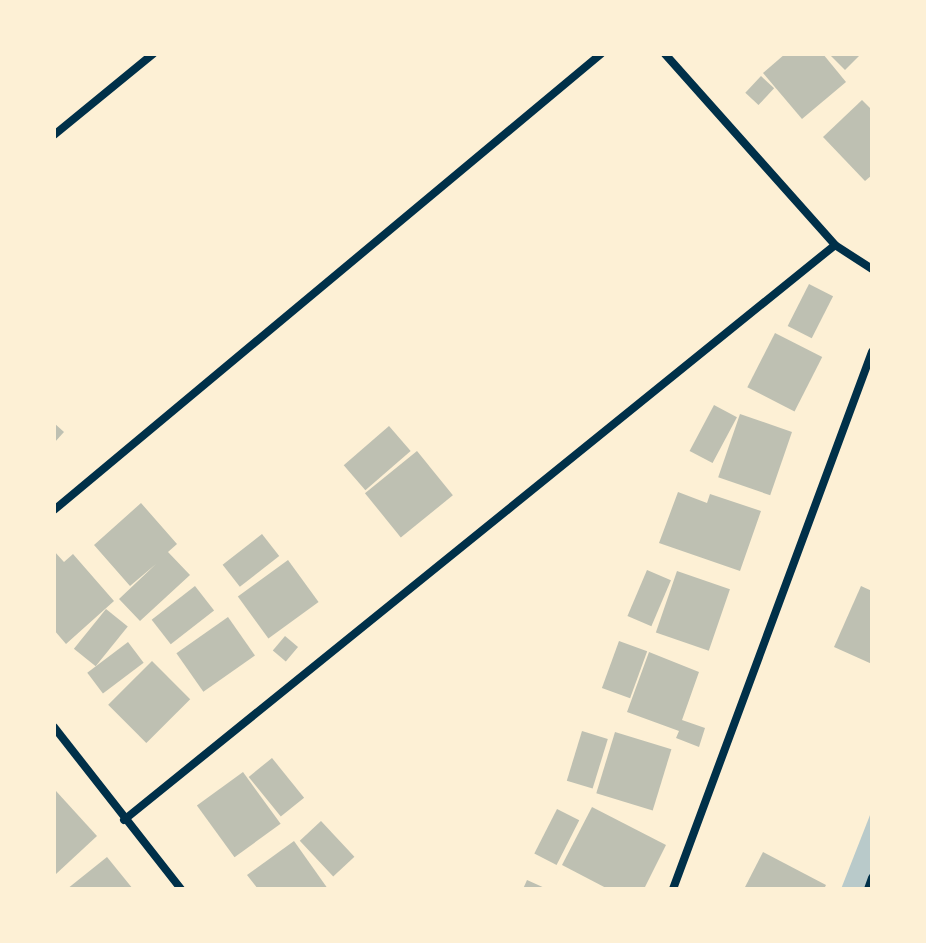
<!DOCTYPE html>
<html>
<head>
<meta charset="utf-8">
<style>
	body { margin:0 }
	#map { position:relative; width:926px; height:943px; overflow:hidden; background:#fdf0d5; font-family:"Public Sans",sans-serif }
	div>[style] { position:absolute }
	.green>* { inset:0; background:#b9caca }
	.building>* { inset:0; background:#bec0b2; transform-origin:0 0 }
	.minor>* { height:8px; margin:-4px; padding:0 4px; transform-origin:4px; border-radius:4px; background:#003049 }
	span { translate:-50% -50%; white-space:nowrap; text-align:center; line-height:1.15; -webkit-text-stroke:6px #fdf0d5; paint-order:stroke }
	.frame { position:absolute; inset:0; border:56px solid #fdf0d5; pointer-events:none }
</style>
</head>
<body>
<div id="map">
	<div class="green">
		<div style="clip-path:polygon(872px 810px,872px 889px,841px 889px)"></div>
	</div>
	<div class="building">
		<div style="clip-path:polygon(785px 54px,823px 54px,846px 82px,802px 119px,763px 73px)"></div>
		<div style="clip-path:polygon(829px 54px,861px 54px,845px 70px)"></div>
		<div style="left:761px;top:76px;width:18px;height:23px;rotate:43deg"></div>
		<div style="clip-path:polygon(862px 100px,872px 110px,872px 175px,865px 181px,823px 137px)"></div>
		<div style="left:809px;top:284px;width:27px;height:47px;rotate:27deg"></div>
		<div style="left:775px;top:333px;width:53px;height:61px;rotate:27deg"></div>
		<div style="left:714px;top:405px;width:26px;height:52px;rotate:28deg"></div>
		<div style="left:740px;top:414px;width:55px;height:67px;rotate:19deg"></div>
		<div style="clip-path:polygon(54px 423px,64px 432px,54px 443px)"></div>
		<div style="left:389px;top:426px;width:33px;height:60px;rotate:49deg"></div>
		<div style="left:417px;top:451px;width:57px;height:67px;rotate:51deg"></div>
		<div style="clip-path:polygon(678px 492px,707px 503px,710px 494px,761px 511px,740px 571px,659px 543px)"></div>
		<div style="clip-path:polygon(141px 503px,177px 544px,168px 552px,190px 575px,140px 621px,119px 599px,156px 564px,130px 586px,94px 545px)"></div>
		<div style="left:262px;top:534px;width:28px;height:50px;rotate:52deg"></div>
		<div style="clip-path:polygon(54px 551px,64px 562px,73px 554px,114px 601px,66px 644px,54px 630px)"></div>
		<div style="left:288px;top:560px;width:52px;height:62px;rotate:54deg"></div>
		<div style="left:647px;top:570px;width:26px;height:50px;rotate:23deg"></div>
		<div style="left:677px;top:571px;width:56px;height:65px;rotate:19deg"></div>
		<div style="left:195px;top:586px;width:31px;height:55px;rotate:52deg"></div>
		<div style="clip-path:polygon(861px 586px,872px 591px,872px 664px,834px 647px)"></div>
		<div style="left:106px;top:609px;width:28px;height:51px;rotate:39deg"></div>
		<div style="left:228px;top:617px;width:47px;height:63px;rotate:55deg"></div>
		<div style="left:285px;top:636px;width:17px;height:19px;rotate:40deg"></div>
		<div style="left:619px;top:641px;width:30px;height:50px;rotate:20deg"></div>
		<div style="left:128px;top:642px;width:26px;height:51px;rotate:53deg"></div>
		<div style="clip-path:polygon(649px 652px,699px 672px,682px 720px,705px 728px,699px 747px,676px 738px,679px 731px,627px 712px)"></div>
		<div style="left:152px;top:661px;width:54px;height:62px;rotate:45deg"></div>
		<div style="left:582px;top:731px;width:27px;height:52px;rotate:17deg"></div>
		<div style="left:615px;top:732px;width:59px;height:64px;rotate:17deg"></div>
		<div style="left:272px;top:758px;width:51px;height:30px;rotate:51deg"></div>
		<div style="left:243px;top:772px;width:64px;height:57px;rotate:54deg"></div>
		<div style="clip-path:polygon(56px 791px,97px 836px,56px 874px,54px 872px)"></div>
		<div style="clip-path:polygon(592px 807px,666px 845px,644px 889px,608px 889px,562px 865px)"></div>
		<div style="left:557px;top:809px;width:25px;height:50px;rotate:27deg"></div>
		<div style="left:321px;top:821px;width:49px;height:29px;rotate:47deg"></div>
		<div style="clip-path:polygon(294px 841px,328px 889px,258px 889px,247px 875px)"></div>
		<div style="clip-path:polygon(763px 852px,826px 885px,824px 889px,744px 889px)"></div>
		<div style="clip-path:polygon(107px 857px,133px 889px,67px 889px)"></div>
		<div style="clip-path:polygon(527px 880px,547px 889px,523px 889px)"></div>
	</div>
	<div class="minor">
		<div style="left:665px;top:54px;width:256px;rotate:48.3deg"></div>
		<div style="left:835px;top:245px;width:44px;rotate:33deg"></div>
		<div style="left:54px;top:135px;width:128px;rotate:-39.3deg"></div>
		<div style="left:54px;top:510px;width:712px;rotate:-39.82deg"></div>
		<div style="left:54px;top:727px;width:206px;rotate:51.9deg"></div>
		<div style="left:124px;top:820px;width:914px;rotate:-38.96deg"></div>
		<div style="left:673px;top:889px;width:573px;rotate:-69.67deg"></div>
		<div style="left:868px;top:889px;width:12px;rotate:-70deg"></div>
	</div>
	<div class="frame"></div>
</div>
</body>
</html>
